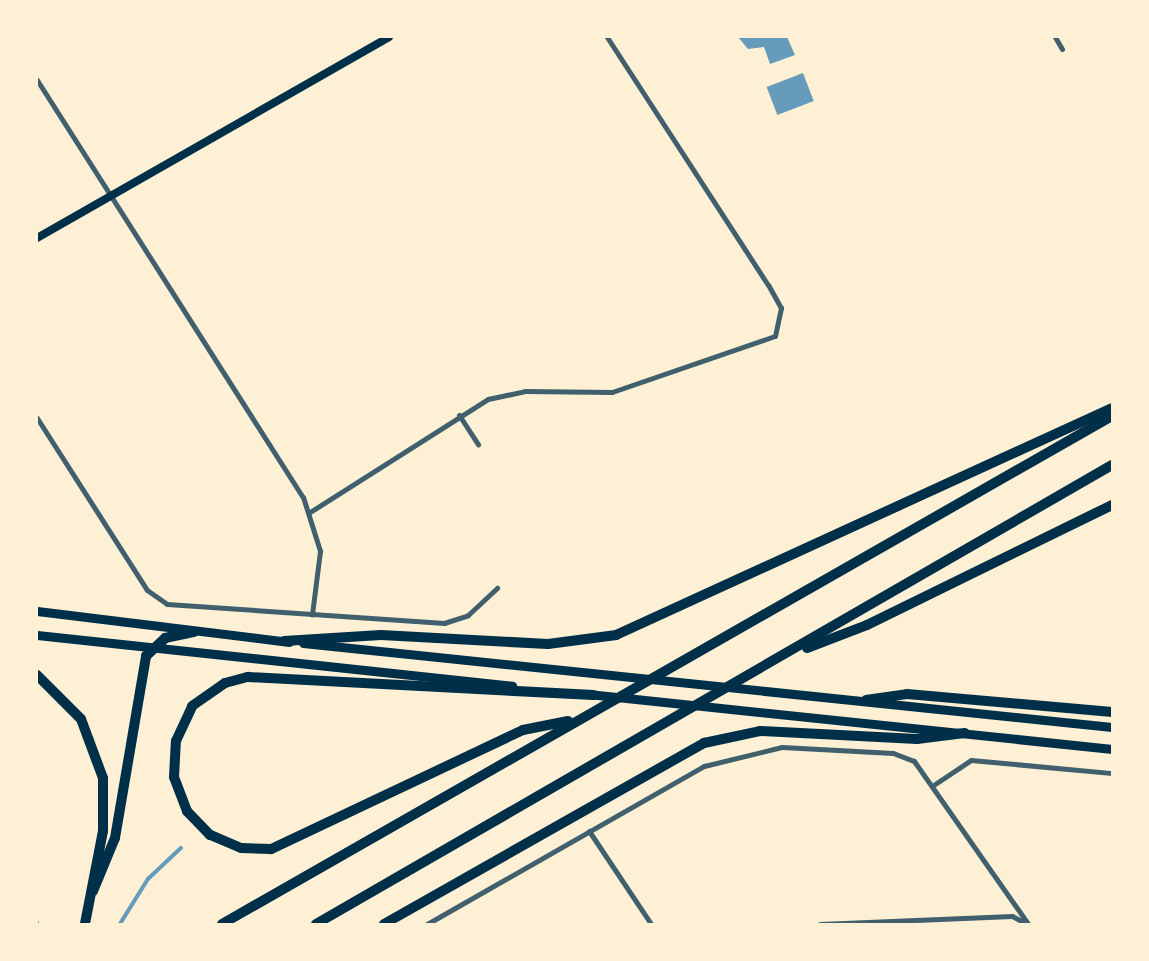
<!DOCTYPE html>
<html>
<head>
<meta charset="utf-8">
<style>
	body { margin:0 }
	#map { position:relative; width:1149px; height:961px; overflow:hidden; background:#fdf0d5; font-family:"Golos Text",sans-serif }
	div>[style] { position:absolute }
	.water>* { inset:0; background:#669bbc; transform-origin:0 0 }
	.stream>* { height:3.5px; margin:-1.75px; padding:0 1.75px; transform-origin:1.75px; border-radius:1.75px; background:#669bbc }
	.minor>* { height:5px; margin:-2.5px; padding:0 2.5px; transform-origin:2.5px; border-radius:2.5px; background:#3f606c }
	.secondary>* { height:8px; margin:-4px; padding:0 4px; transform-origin:4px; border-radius:4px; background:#003049 }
	.primary>* { height:9px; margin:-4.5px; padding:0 4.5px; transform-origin:4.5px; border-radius:4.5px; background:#003049 }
	.motorway>* { height:10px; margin:-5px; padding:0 5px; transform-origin:5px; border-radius:5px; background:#003049 }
	span { translate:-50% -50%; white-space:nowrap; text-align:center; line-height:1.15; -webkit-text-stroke:7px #fdf0d5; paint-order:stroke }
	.frame { position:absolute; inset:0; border:38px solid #fdf0d5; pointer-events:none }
</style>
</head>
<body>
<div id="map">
	<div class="water">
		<div style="clip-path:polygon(738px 37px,787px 37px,795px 55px,770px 64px,764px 47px,748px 49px)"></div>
		<div style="left:803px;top:73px;width:30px;height:39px;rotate:69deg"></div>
	</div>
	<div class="stream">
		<div style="left:37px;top:922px;width:2px;rotate:63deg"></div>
		<div style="left:120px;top:924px;width:53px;rotate:-58.1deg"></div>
		<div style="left:148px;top:879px;width:45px;rotate:-43.2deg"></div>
	</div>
	<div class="minor">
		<div style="left:1055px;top:37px;width:14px;rotate:60deg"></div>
		<div style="left:37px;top:80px;width:495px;rotate:57.5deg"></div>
		<div style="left:303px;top:497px;width:57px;rotate:72.5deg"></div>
		<div style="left:320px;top:551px;width:64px;rotate:97.2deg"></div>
		<div style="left:459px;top:415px;width:35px;rotate:57deg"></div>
		<div style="left:37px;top:418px;width:204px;rotate:57.4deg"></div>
		<div style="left:147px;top:590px;width:24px;rotate:35deg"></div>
		<div style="left:167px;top:604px;width:278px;rotate:3.9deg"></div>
		<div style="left:444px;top:623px;width:25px;rotate:-18deg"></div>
		<div style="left:468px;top:615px;width:40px;rotate:-43deg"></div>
		<div style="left:310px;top:512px;width:211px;rotate:-32.4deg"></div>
		<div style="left:488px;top:399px;width:38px;rotate:-12deg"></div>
		<div style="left:525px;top:391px;width:87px;rotate:0.7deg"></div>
		<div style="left:612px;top:392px;width:172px;rotate:-19deg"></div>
		<div style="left:775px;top:336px;width:29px;rotate:-78deg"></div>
		<div style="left:781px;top:308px;width:26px;rotate:-119deg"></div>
		<div style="left:768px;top:285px;width:296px;rotate:-123deg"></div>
		<div style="left:935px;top:784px;width:43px;rotate:-33.7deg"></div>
		<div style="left:971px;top:760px;width:142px;rotate:5.3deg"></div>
		<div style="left:589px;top:831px;width:112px;rotate:56.3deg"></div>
		<div style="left:427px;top:924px;width:319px;rotate:-29.7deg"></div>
		<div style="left:704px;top:766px;width:80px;rotate:-13.7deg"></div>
		<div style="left:782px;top:747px;width:111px;rotate:3.1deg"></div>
		<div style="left:893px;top:753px;width:22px;rotate:21deg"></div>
		<div style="left:914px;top:761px;width:199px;rotate:55deg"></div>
		<div style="left:820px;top:924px;width:192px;rotate:-2.4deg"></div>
		<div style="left:1012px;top:916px;width:15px;rotate:28deg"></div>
	</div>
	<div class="secondary">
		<div style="left:37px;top:238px;width:405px;rotate:-29.7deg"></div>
	</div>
	<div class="primary">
		<div style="left:37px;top:611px;width:254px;rotate:7deg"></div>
		<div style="left:37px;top:635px;width:478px;rotate:6.1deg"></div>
		<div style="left:303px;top:643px;width:813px;rotate:5.93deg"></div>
		<div style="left:588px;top:694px;width:527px;rotate:5.99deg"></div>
	</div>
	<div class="motorway">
		<div style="left:284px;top:641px;width:97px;rotate:-3.5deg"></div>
		<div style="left:381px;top:635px;width:167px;rotate:3.1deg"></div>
		<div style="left:548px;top:644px;width:69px;rotate:-7.5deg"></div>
		<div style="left:616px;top:635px;width:545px;rotate:-24.59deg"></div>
		<div style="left:807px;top:648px;width:64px;rotate:-21deg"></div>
		<div style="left:867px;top:625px;width:273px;rotate:-26.1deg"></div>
		<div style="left:37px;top:675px;width:62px;rotate:45deg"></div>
		<div style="left:81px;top:719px;width:63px;rotate:69.6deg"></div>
		<div style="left:103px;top:778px;width:53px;rotate:90deg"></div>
		<div style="left:103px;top:831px;width:95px;rotate:101deg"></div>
		<div style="left:866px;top:700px;width:41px;rotate:-8.3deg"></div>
		<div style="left:907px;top:694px;width:206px;rotate:5deg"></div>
		<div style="left:568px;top:721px;width:46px;rotate:168.7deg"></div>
		<div style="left:523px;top:730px;width:279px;rotate:154.7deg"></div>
		<div style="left:271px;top:849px;width:30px;rotate:-178deg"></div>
		<div style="left:241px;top:848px;width:34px;rotate:-157deg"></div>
		<div style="left:210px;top:835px;width:33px;rotate:-134deg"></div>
		<div style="left:187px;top:811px;width:36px;rotate:-111deg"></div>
		<div style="left:174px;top:777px;width:36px;rotate:-87deg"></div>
		<div style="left:176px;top:741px;width:38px;rotate:-65deg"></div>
		<div style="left:192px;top:706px;width:40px;rotate:-34.9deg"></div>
		<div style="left:225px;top:683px;width:24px;rotate:-15deg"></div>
		<div style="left:248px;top:677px;width:346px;rotate:3deg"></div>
		<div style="left:93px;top:891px;width:57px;rotate:-67.5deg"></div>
		<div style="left:115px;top:838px;width:185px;rotate:-80.3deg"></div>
		<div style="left:146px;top:656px;width:26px;rotate:-43deg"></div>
		<div style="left:165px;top:638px;width:30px;rotate:-12deg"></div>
		<div style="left:222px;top:924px;width:1025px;rotate:-29.72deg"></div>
		<div style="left:316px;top:924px;width:919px;rotate:-29.97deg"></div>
		<div style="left:384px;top:924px;width:368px;rotate:-29.5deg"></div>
		<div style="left:704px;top:743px;width:57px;rotate:-12.1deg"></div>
		<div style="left:760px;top:731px;width:157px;rotate:2.9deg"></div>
		<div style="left:917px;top:739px;width:48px;rotate:-7.1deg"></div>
	</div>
	<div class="frame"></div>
</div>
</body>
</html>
